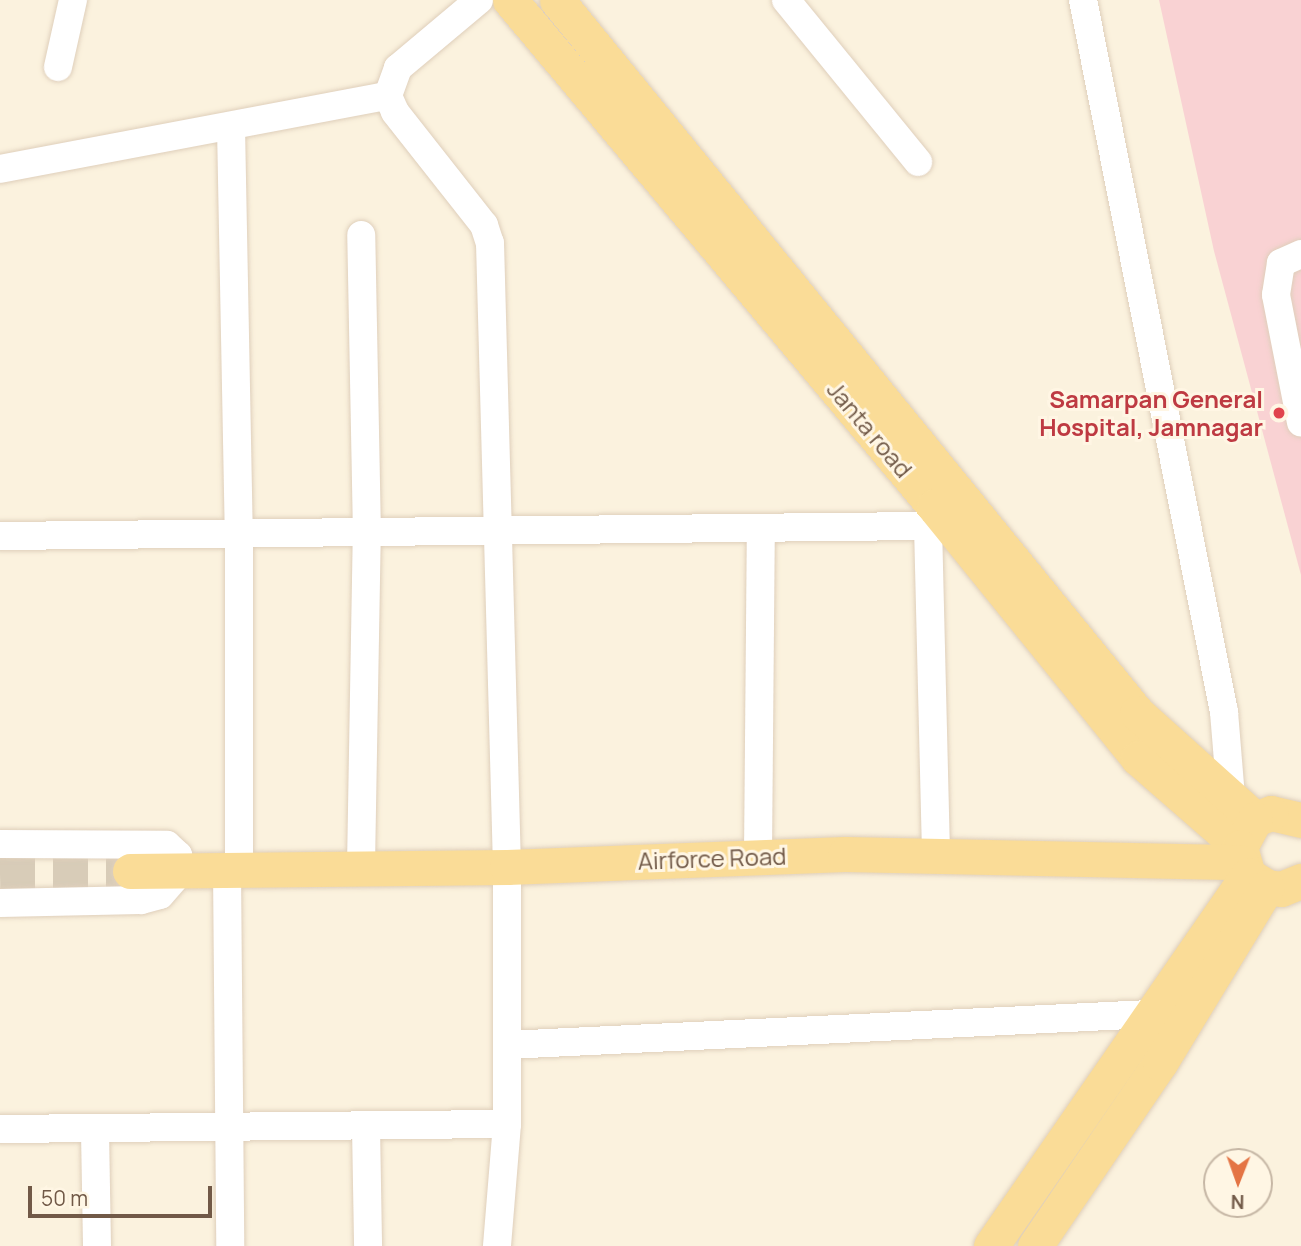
<!DOCTYPE html>
<html>
<head>
<meta charset="utf-8">
<style>
	body { margin:0 }
	#map { position:relative; width:1301px; height:1246px; overflow:hidden; background:#fbf2de; font-family:Manrope,sans-serif }
	div>[style] { position:absolute }
	.medical>* { inset:0; background:#f9d2d3 }
	.major-tunnel>* { height:35px; margin-top:-17.5px; transform-origin:0; background:repeating-linear-gradient(90deg,#d8ccb8 0 35px,transparent 0 53px) }
	.roads { filter:drop-shadow(0 0 2px #dfcfbb) drop-shadow(0 0 2px #dfcfbb) }
	.minor>* { height:28px; margin:-14px; padding:0 14px; transform-origin:14px; border-radius:14px; background:#fff }
	.major>* { height:35px; margin:-17.5px; padding:0 17.5px; transform-origin:17.5px; border-radius:17.5px; background:#fadc97 }
	.dots>* { width:19px; height:19px; translate:-50% -50%; box-sizing:border-box; border:4px solid #fff6e4; border-radius:50% }
	span { translate:-50% -50%; white-space:nowrap; text-align:center; line-height:1.15; -webkit-text-stroke:6px #fff6e4; paint-order:stroke }
	.health-label { font-size:24px; color:#be3a42; font-weight:700 }
	.right { translate:-100% -50%; text-align:right }
	.street-label { font-size:24px; color:#715947 }
	.north { position:absolute; left:1203px; top:1148px; width:70px; height:70px; box-sizing:border-box; background:#fff6e4; border:2px solid #c6b7a5; border-radius:50%; rotate:181deg; font-size:19px; font-weight:700; line-height:28px; text-align:center; color:#715947 }
	.north::after { content:''; display:block; margin:auto; width:24px; height:32px; background:#e47444; clip-path:polygon(50% 0,100% 100%,50% 72%,0 100%) }
	.scale { position:absolute; left:28px; top:1186px; width:184px; height:32px; box-sizing:border-box; border:4px solid #715947; border-top:0; padding-left:9px; font-size:21px; line-height:24px; white-space:nowrap; color:#715947; -webkit-text-stroke:5px #fff6e4; paint-order:stroke }
</style>
</head>
<body>
<div id="map">
	<div class="medical">
		<div style="clip-path:polygon(1159px 0,1301px 0,1301px 575px,1214px 251px)"></div>
	</div>
	<div class="major-tunnel">
		<div style="left:0;top:874px;width:130px;rotate:-1.3deg"></div>
	</div>
	<div class="roads">
		<div class="minor">
			<div style="left:479px;top:0;width:106px;rotate:140deg"></div>
			<div style="left:398px;top:68px;width:30px;rotate:110deg"></div>
			<div style="left:388px;top:96px;width:17px;rotate:66deg"></div>
			<div style="left:395px;top:112px;width:144px;rotate:51.8deg"></div>
			<div style="left:484px;top:225px;width:19px;rotate:72deg"></div>
			<div style="left:490px;top:243px;width:624px;rotate:88.44deg"></div>
			<div style="left:507px;top:867px;width:257px;rotate:90deg"></div>
			<div style="left:507px;top:1124px;width:122px;rotate:94.7deg"></div>
			<div style="left:786px;top:0;width:209px;rotate:50.8deg"></div>
			<div style="left:1083px;top:0;width:726px;rotate:78.8deg"></div>
			<div style="left:1224px;top:712px;width:86px;rotate:85.3deg"></div>
			<div style="left:58px;top:67px;width:69px;rotate:-77.4deg"></div>
			<div style="left:231px;top:127px;width:408px;rotate:88.9deg"></div>
			<div style="left:239px;top:535px;width:334px;rotate:90deg"></div>
			<div style="left:0;top:169px;width:395px;rotate:-10.7deg"></div>
			<div style="left:1301px;top:254px;width:22px;rotate:156deg"></div>
			<div style="left:1281px;top:263px;width:32px;rotate:99deg"></div>
			<div style="left:1276px;top:295px;width:130px;rotate:78.9deg"></div>
			<div style="left:933px;top:510px;width:17px;rotate:107deg"></div>
			<div style="left:928px;top:526px;width:327px;rotate:88.6deg"></div>
			<div style="left:0;top:536px;width:928px;rotate:-0.62deg"></div>
			<div style="left:0;top:844px;width:167px;rotate:0.3deg"></div>
			<div style="left:167px;top:845px;width:15px;rotate:42deg"></div>
			<div style="left:178px;top:855px;width:16px;rotate:75deg"></div>
			<div style="left:182px;top:870px;width:33px;rotate:131deg"></div>
			<div style="left:160px;top:895px;width:20px;rotate:165deg"></div>
			<div style="left:141px;top:900px;width:141px;rotate:178.8deg"></div>
			<div style="left:758px;top:855px;width:326px;rotate:-89.5deg"></div>
			<div style="left:361px;top:866px;width:331px;rotate:-89deg"></div>
			<div style="left:367px;top:535px;width:300px;rotate:-91.1deg"></div>
			<div style="left:227px;top:869px;width:377px;rotate:89.5deg"></div>
			<div style="left:507px;top:1045px;width:644px;rotate:-2.76deg"></div>
			<div style="left:366px;top:1127px;width:119px;rotate:89deg"></div>
			<div style="left:0;top:1129px;width:507px;rotate:-0.57deg"></div>
			<div style="left:95px;top:1131px;width:115px;rotate:89deg"></div>
		</div>
		<div class="major">
			<div style="left:510px;top:0;width:660px;rotate:50.04deg"></div>
			<div style="left:934px;top:506px;width:324px;rotate:51deg"></div>
			<div style="left:1138px;top:758px;width:135px;rotate:41.1deg"></div>
			<div style="left:557px;top:0;width:919px;rotate:50.87deg"></div>
			<div style="left:1137px;top:713px;width:159px;rotate:41.9deg"></div>
			<div style="left:1301px;top:820px;width:31px;rotate:-167deg"></div>
			<div style="left:1271px;top:813px;width:17px;rotate:159deg"></div>
			<div style="left:1255px;top:819px;width:32px;rotate:118deg"></div>
			<div style="left:1240px;top:847px;width:29px;rotate:74deg"></div>
			<div style="left:1248px;top:875px;width:22px;rotate:32deg"></div>
			<div style="left:1267px;top:887px;width:14px;rotate:8deg"></div>
			<div style="left:1281px;top:889px;width:22px;rotate:-22deg"></div>
			<div style="left:130px;top:871px;width:377px;rotate:-0.6deg"></div>
			<div style="left:507px;top:867px;width:338px;rotate:-2.2deg"></div>
			<div style="left:845px;top:854px;width:396px;rotate:1.2deg"></div>
			<div style="left:991px;top:1246px;width:451px;rotate:-55.3deg"></div>
			<div style="left:1035px;top:1246px;width:222px;rotate:-55.7deg"></div>
			<div style="left:1160px;top:1063px;width:206px;rotate:-58.7deg"></div>
		</div>
	</div>
	<div class="dots">
		<div style="left:1279px;top:413px;background:#e0444e"></div>
	</div>
	<div class="health-label">
		<span class="right" style="left:1263px;top:413px">Samarpan General<br>Hospital, Jamnagar</span>
	</div>
	<div class="street-label">
		<span style="left:870px;top:429px;rotate:50deg">Janta road</span>
		<span style="left:712px;top:858px;rotate:-2deg">Airforce Road</span>
	</div>
	<div class="north">N</div>
	<div class="scale">50 m</div>
</div>
</body>
</html>
